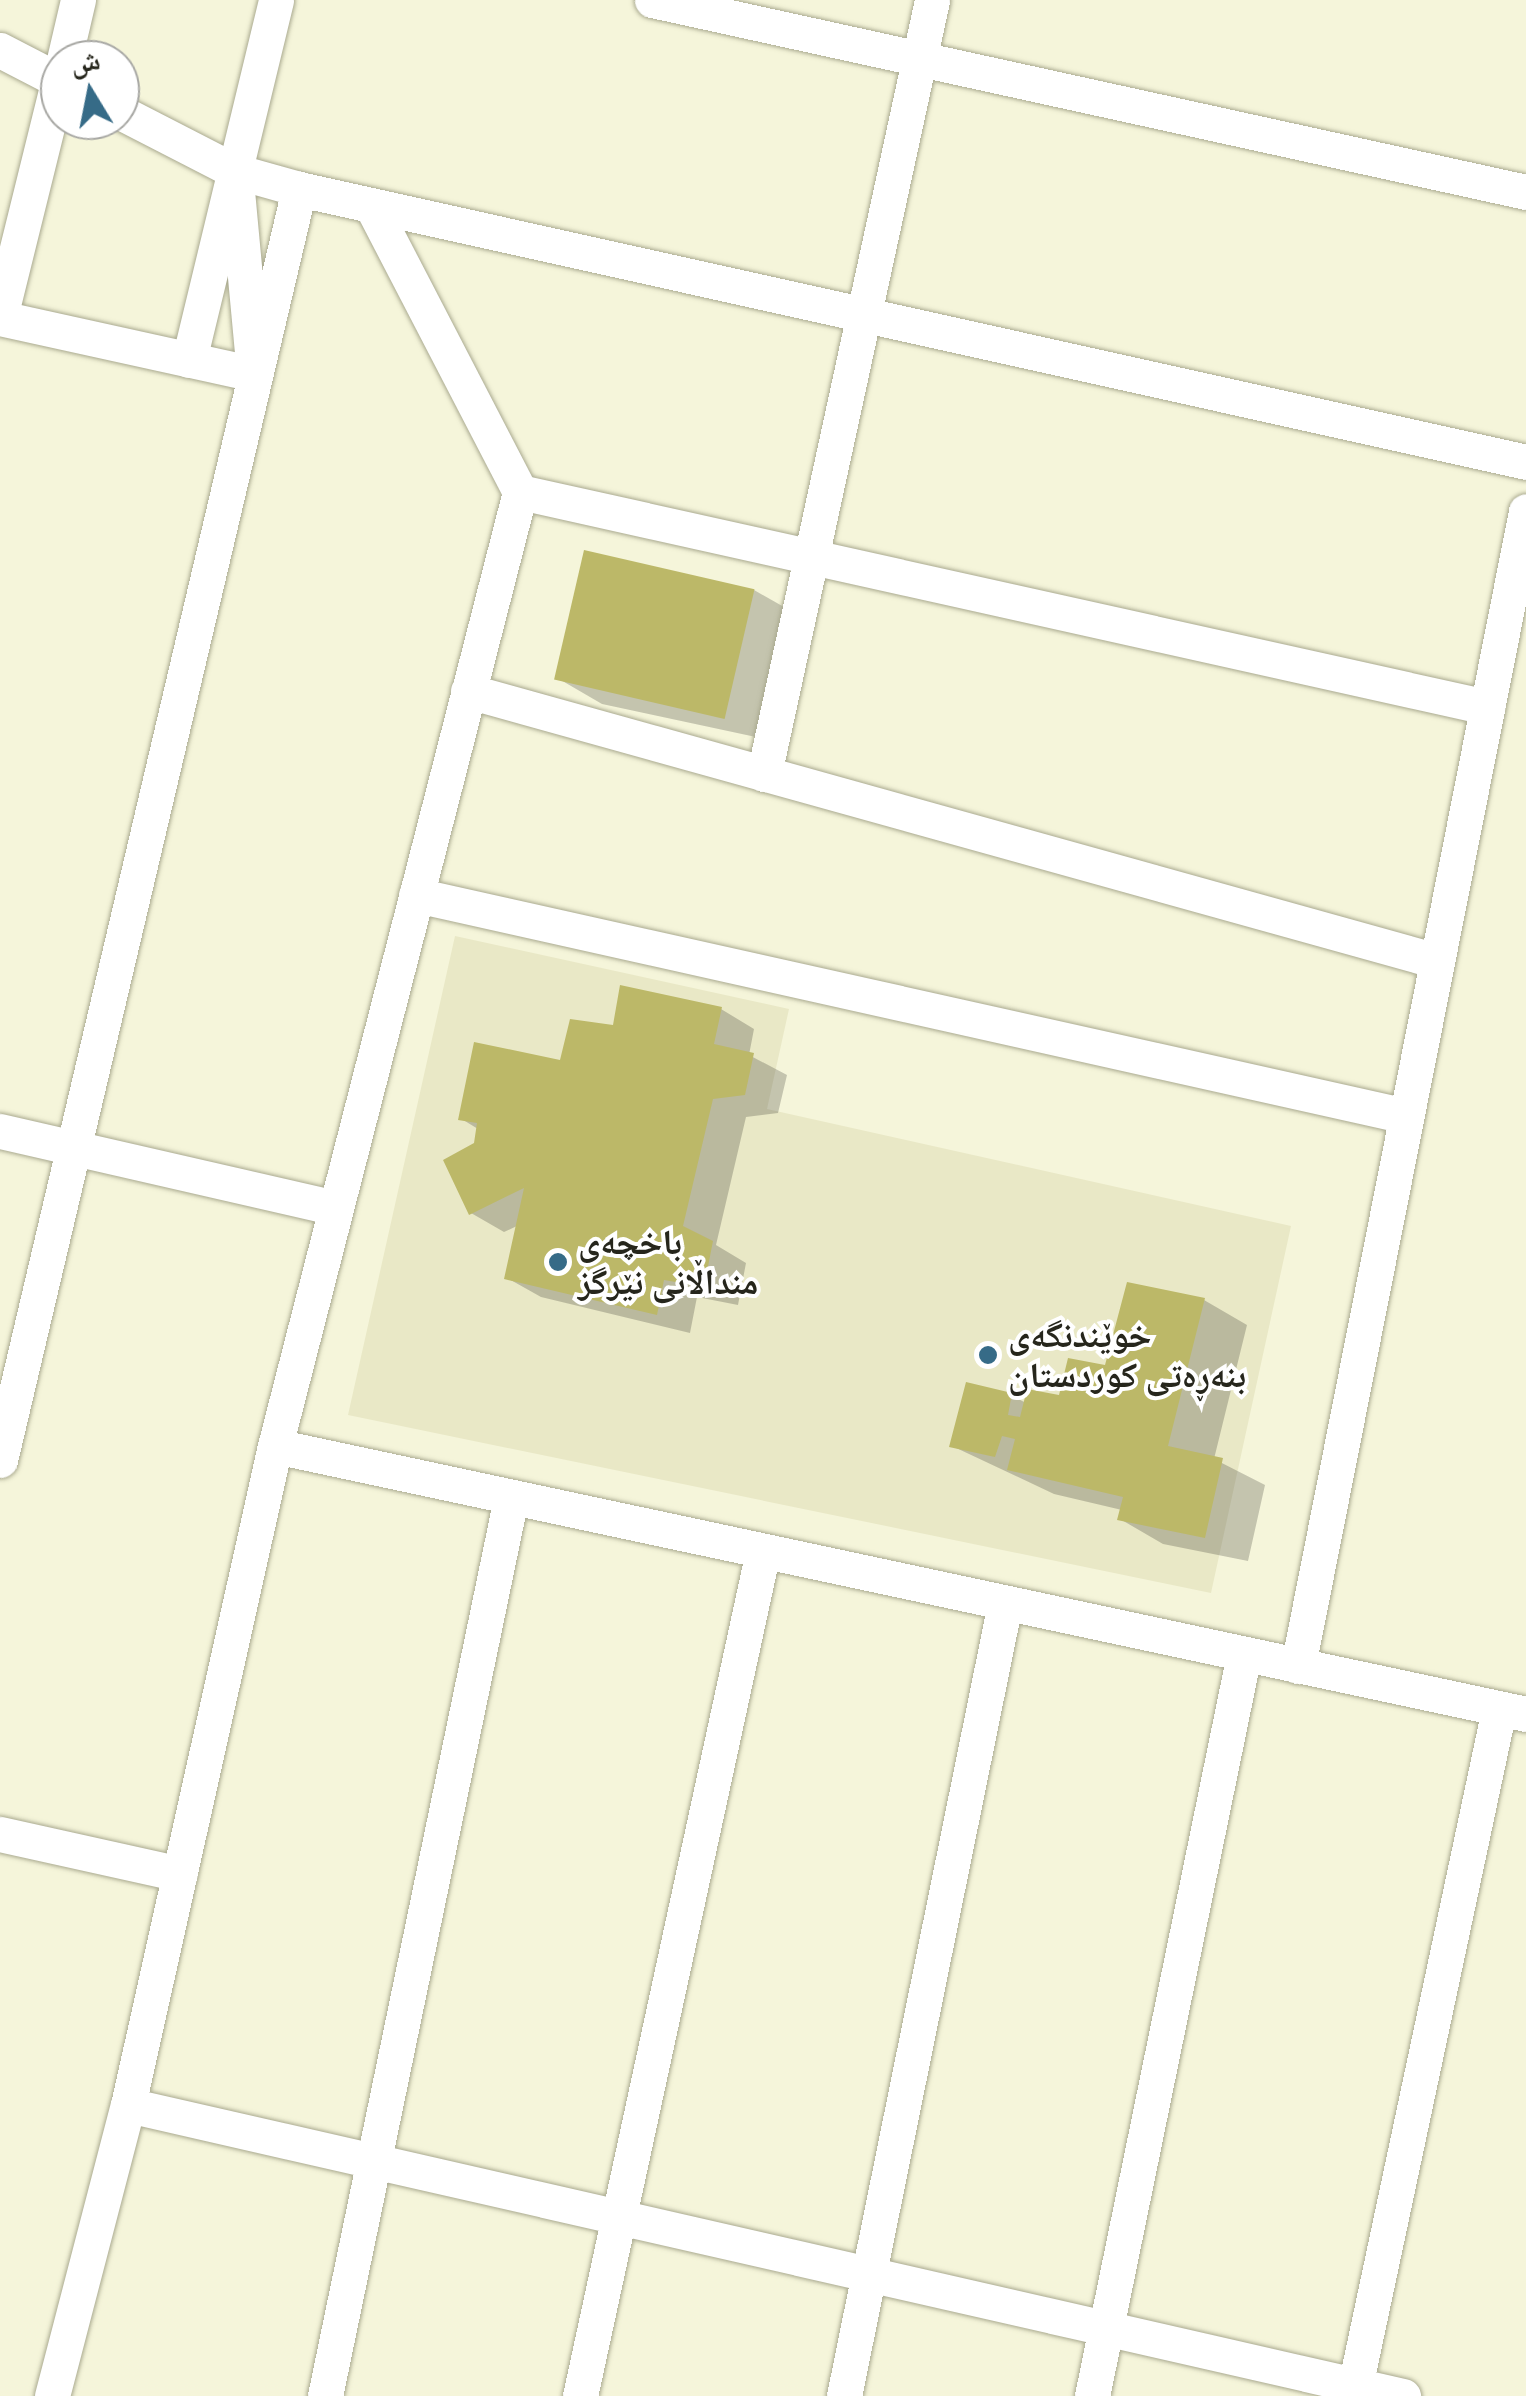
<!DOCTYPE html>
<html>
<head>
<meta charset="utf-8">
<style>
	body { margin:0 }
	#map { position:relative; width:1526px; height:2396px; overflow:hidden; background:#f5f5da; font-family:"Fira Sans","Noto Naskh Arabic",sans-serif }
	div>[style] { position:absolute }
	.built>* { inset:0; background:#e9e8c6 }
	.shadow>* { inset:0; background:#0003 }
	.building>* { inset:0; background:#bcb868; transform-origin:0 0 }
	.roads { filter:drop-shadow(0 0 2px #aaaa90) drop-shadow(0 0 2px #aaaa90) }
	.street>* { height:35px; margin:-17.5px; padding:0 17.5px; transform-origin:17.5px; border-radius:17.5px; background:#fff }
	.dots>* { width:28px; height:28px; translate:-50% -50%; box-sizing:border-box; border:5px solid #fff; border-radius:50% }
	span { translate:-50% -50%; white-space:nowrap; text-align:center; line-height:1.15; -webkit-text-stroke:8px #fff; paint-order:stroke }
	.poi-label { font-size:35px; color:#26261c; font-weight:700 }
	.left { translate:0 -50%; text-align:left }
	.north { position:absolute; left:40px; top:40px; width:100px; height:100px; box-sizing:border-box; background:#fff; border:2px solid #a8a8a4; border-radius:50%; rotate:350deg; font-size:28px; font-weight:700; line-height:40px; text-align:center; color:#26261c }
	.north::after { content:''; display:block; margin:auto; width:35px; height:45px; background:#366b87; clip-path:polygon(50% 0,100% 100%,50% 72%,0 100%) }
</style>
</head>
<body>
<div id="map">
	<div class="built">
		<div style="clip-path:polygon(455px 936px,789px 1009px,767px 1109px,1291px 1226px,1211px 1593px,348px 1415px)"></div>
	</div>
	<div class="shadow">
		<div style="clip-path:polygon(754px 590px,798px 615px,770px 740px,602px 704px,559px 679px)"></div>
		<div style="clip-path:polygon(721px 1009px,754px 1029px,749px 1055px,787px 1075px,778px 1113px,746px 1117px,716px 1245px,746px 1263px,738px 1305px,697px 1297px,690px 1333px,541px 1297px,507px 1278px,519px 1225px,504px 1232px,471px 1213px,478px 1129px,460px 1118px,615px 1028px)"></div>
		<div style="clip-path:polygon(1204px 1300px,1247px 1325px,1214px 1459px,1265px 1485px,1248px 1561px,1163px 1544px,1120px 1519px,1122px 1510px,1054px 1494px,952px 1446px,1011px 1395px,1026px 1403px,1061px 1398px)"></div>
	</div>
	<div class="building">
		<div style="left:584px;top:550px;width:175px;height:133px;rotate:13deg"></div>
		<div style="clip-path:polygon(620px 985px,722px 1007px,714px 1044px,754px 1053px,745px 1095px,713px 1099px,683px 1226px,713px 1241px,704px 1287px,664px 1280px,657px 1315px,504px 1279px,524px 1188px,469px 1215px,443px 1160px,474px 1143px,477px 1123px,458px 1120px,474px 1042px,560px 1060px,570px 1019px,613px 1025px)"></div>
		<div style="clip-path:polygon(1127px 1282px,1205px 1298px,1168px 1446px,1223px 1458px,1205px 1538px,1117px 1520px,1123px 1497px,1007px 1470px,1015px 1439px,1002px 1436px,995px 1457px,949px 1447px,966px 1382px,1012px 1393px,1008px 1415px,1020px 1417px,1027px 1389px,1059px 1395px,1068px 1358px,1105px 1365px)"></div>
	</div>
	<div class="roads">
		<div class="street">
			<div style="left:652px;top:0;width:895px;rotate:12.39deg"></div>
			<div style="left:0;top:50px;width:68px;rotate:27.3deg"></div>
			<div style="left:64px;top:60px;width:62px;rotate:-76.9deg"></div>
			<div style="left:120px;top:112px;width:129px;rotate:27.2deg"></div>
			<div style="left:235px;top:171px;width:66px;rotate:15.7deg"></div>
			<div style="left:299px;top:189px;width:1257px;rotate:12.54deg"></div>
			<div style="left:0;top:317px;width:249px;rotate:-76.1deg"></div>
			<div style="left:0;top:318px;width:260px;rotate:12.4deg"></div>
			<div style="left:254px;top:374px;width:204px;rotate:-95.3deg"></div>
			<div style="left:189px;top:360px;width:370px;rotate:-76.4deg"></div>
			<div style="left:520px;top:492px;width:991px;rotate:12.54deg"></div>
			<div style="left:468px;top:691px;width:1006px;rotate:15.57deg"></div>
			<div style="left:764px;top:774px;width:792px;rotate:-77.75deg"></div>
			<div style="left:416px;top:895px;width:1014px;rotate:12.58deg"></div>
			<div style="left:0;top:1131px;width:344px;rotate:12.9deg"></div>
			<div style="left:275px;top:1446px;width:1279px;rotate:12.09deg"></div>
			<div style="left:0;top:1460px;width:1306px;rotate:-76.76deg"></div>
			<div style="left:1298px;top:1666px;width:1177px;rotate:-78.83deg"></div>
			<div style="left:0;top:1834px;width:184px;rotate:12.5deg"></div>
			<div style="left:128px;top:2105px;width:1308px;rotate:12.86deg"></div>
			<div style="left:52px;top:2396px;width:301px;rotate:-75.4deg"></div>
			<div style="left:128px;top:2105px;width:675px;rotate:-77.43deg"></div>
			<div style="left:275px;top:1446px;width:985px;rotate:-75.6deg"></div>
			<div style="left:520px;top:492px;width:322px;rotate:-117.4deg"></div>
			<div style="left:325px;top:2396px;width:917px;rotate:-78.3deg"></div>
			<div style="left:580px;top:2396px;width:865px;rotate:-77.78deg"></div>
			<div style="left:844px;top:2396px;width:809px;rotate:-78.52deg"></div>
			<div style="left:1092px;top:2396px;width:757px;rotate:-78.42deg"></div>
			<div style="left:1353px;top:2396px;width:702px;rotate:-78deg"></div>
		</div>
	</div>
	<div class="dots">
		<div style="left:558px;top:1262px;background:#366b87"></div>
		<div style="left:988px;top:1355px;background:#366b87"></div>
	</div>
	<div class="poi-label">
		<span class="left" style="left:578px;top:1262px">باخچەی<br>منداڵانی نێرگز</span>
		<span class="left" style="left:1008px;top:1355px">خوێندنگەی<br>بنەڕەتی کوردستان</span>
	</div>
	<div class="north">ش</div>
</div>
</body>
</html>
